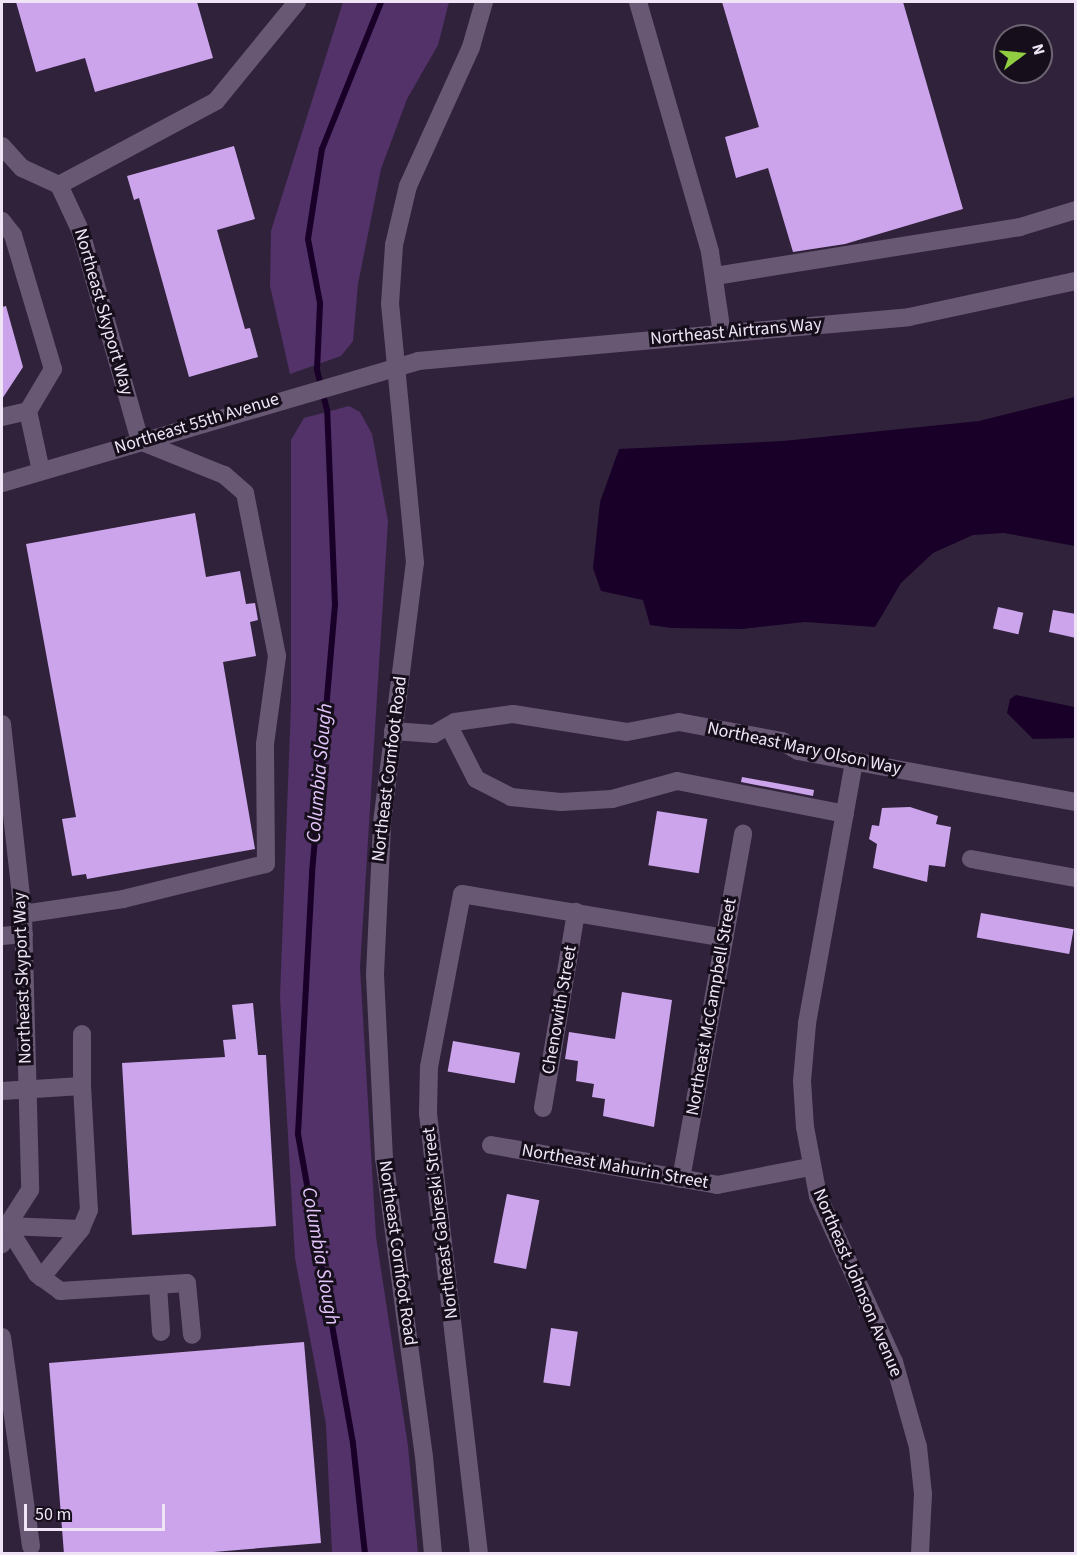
<!DOCTYPE html>
<html>
<head>
<meta charset="utf-8">
<style>
	body { margin:0 }
	#map { position:relative; width:1077px; height:1555px; overflow:hidden; background:#31223c; font-family:"Source Sans 3",sans-serif }
	div>[style] { position:absolute }
	.green>* { inset:0; background:#523269 }
	.water>* { inset:0; background:#190028 }
	.stream>* { height:6px; margin:-3px; padding:0 3px; transform-origin:3px; border-radius:3px; background:#190028 }
	.building>* { inset:0; background:#cca4eb; transform-origin:0 0 }
	.minor>* { height:18px; margin:-9px; padding:0 9px; transform-origin:9px; border-radius:9px; background:#685874 }
	span { translate:-50% -50%; white-space:nowrap; text-align:center; line-height:1.15; -webkit-text-stroke:6px #160f1b; paint-order:stroke }
	.street-label { font-size:18px; color:#efe5f6 }
	.water-label { font-size:20px; color:#e3c5fc; font-style:italic }
	.frame { position:absolute; inset:0; border:3px solid #efe5f6; pointer-events:none }
	.north { position:absolute; left:993px; top:24px; width:60px; height:60px; box-sizing:border-box; background:#160f1b; border:2px solid #6d6573; border-radius:50%; rotate:74deg; font-size:16px; font-weight:700; line-height:24px; text-align:center; color:#efe5f6 }
	.north::after { content:''; display:block; margin:auto; width:21px; height:27px; background:#91cd40; clip-path:polygon(50% 0,100% 100%,50% 72%,0 100%) }
	.scale { position:absolute; left:24px; top:1504px; width:141px; height:27px; box-sizing:border-box; border:3px solid #efe5f6; border-top:0; padding-left:8px; font-size:18px; line-height:21px; white-space:nowrap; color:#efe5f6; -webkit-text-stroke:4px #160f1b; paint-order:stroke }
</style>
</head>
<body>
<div id="map">
	<div class="green">
		<div style="clip-path:polygon(343px 2px,449px 2px,438px 45px,407px 99px,381px 169px,358px 284px,353px 341px,341px 356px,290px 374px,270px 286px,271px 231px)"></div>
		<div style="clip-path:polygon(349px 406px,360px 412px,372px 434px,388px 521px,360px 968px,376px 1237px,408px 1446px,418px 1553px,332px 1553px,326px 1424px,295px 1258px,280px 997px,291px 704px,291px 440px,304px 418px)"></div>
	</div>
	<div class="water">
		<div style="clip-path:polygon(1075px 397px,1075px 546px,1004px 533px,973px 535px,933px 553px,901px 583px,875px 627px,805px 622px,742px 629px,672px 628px,650px 625px,643px 600px,601px 591px,593px 568px,600px 502px,619px 449px,783px 441px,979px 421px)"></div>
		<div style="clip-path:polygon(1016px 695px,1075px 707px,1075px 738px,1033px 739px,1007px 713px,1010px 699px)"></div>
	</div>
	<div class="stream">
		<div style="left:365px;top:1554px;width:112px;rotate:-96.2deg"></div>
		<div style="left:353px;top:1443px;width:314px;rotate:-100.1deg"></div>
		<div style="left:298px;top:1134px;width:261px;rotate:-86.9deg"></div>
		<div style="left:312px;top:873px;width:269px;rotate:-85.1deg"></div>
		<div style="left:335px;top:605px;width:195px;rotate:-92.3deg"></div>
		<div style="left:327px;top:410px;width:41px;rotate:-104deg"></div>
		<div style="left:317px;top:370px;width:67px;rotate:-87.4deg"></div>
		<div style="left:320px;top:303px;width:65px;rotate:-100.6deg"></div>
		<div style="left:308px;top:239px;width:91px;rotate:-81.2deg"></div>
		<div style="left:322px;top:149px;width:158px;rotate:-68.1deg"></div>
	</div>
	<div class="building">
		<div style="clip-path:polygon(16px 2px,197px 2px,213px 58px,95px 92px,85px 58px,36px 72px)"></div>
		<div style="clip-path:polygon(722px 2px,903px 2px,963px 209px,845px 244px,793px 252px,768px 168px,736px 178px,725px 137px,759px 127px)"></div>
		<div style="clip-path:polygon(234px 146px,255px 219px,217px 230px,245px 329px,250px 328px,258px 357px,189px 377px,139px 198px,134px 200px,127px 176px)"></div>
		<div style="clip-path:polygon(6px 306px,23px 367px,2px 399px,2px 307px)"></div>
		<div style="clip-path:polygon(195px 513px,206px 577px,240px 571px,246px 604px,255px 603px,258px 620px,250px 622px,256px 656px,223px 662px,255px 849px,87px 879px,86px 874px,72px 876px,62px 819px,76px 817px,26px 544px)"></div>
		<div style="left:998px;top:607px;width:26px;height:22px;rotate:13deg"></div>
		<div style="clip-path:polygon(1053px 610px,1076px 614px,1076px 638px,1049px 632px)"></div>
		<div style="clip-path:polygon(742px 777px,814px 790px,813px 796px,741px 782px)"></div>
		<div style="clip-path:polygon(910px 807px,938px 816px,936px 824px,951px 827px,945px 867px,929px 865px,927px 882px,873px 868px,877px 844px,869px 839px,872px 825px,879px 826px,882px 808px)"></div>
		<div style="left:657px;top:811px;width:51px;height:55px;rotate:9deg"></div>
		<div style="left:981px;top:913px;width:94px;height:25px;rotate:10deg"></div>
		<div style="clip-path:polygon(622px 992px,672px 1000px,654px 1127px,603px 1116px,605px 1099px,592px 1097px,594px 1084px,576px 1081px,578px 1061px,565px 1059px,569px 1032px,615px 1039px)"></div>
		<div style="clip-path:polygon(253px 1003px,258px 1055px,266px 1055px,276px 1226px,132px 1235px,122px 1063px,225px 1057px,223px 1040px,236px 1039px,232px 1005px)"></div>
		<div style="left:453px;top:1041px;width:68px;height:31px;rotate:10deg"></div>
		<div style="left:507px;top:1194px;width:33px;height:70px;rotate:11deg"></div>
		<div style="left:551px;top:1328px;width:27px;height:55px;rotate:8deg"></div>
		<div style="clip-path:polygon(304px 1342px,321px 1543px,189px 1554px,64px 1554px,49px 1363px)"></div>
	</div>
	<div class="minor">
		<div style="left:638px;top:2px;width:260px;rotate:73.9deg"></div>
		<div style="left:710px;top:252px;width:83px;rotate:81.7deg"></div>
		<div style="left:2px;top:146px;width:30px;rotate:48deg"></div>
		<div style="left:22px;top:168px;width:41px;rotate:24.7deg"></div>
		<div style="left:59px;top:185px;width:178px;rotate:-28.1deg"></div>
		<div style="left:216px;top:101px;width:128px;rotate:-50.7deg"></div>
		<div style="left:2px;top:221px;width:18px;rotate:52deg"></div>
		<div style="left:13px;top:235px;width:140px;rotate:73.4deg"></div>
		<div style="left:53px;top:369px;width:49px;rotate:120.8deg"></div>
		<div style="left:28px;top:411px;width:61px;rotate:77.8deg"></div>
		<div style="left:715px;top:276px;width:309px;rotate:-9.1deg"></div>
		<div style="left:1020px;top:227px;width:59px;rotate:-16.9deg"></div>
		<div style="left:2px;top:417px;width:27px;rotate:-13deg"></div>
		<div style="left:2px;top:483px;width:434px;rotate:-16.3deg"></div>
		<div style="left:418px;top:361px;width:493px;rotate:-5.1deg"></div>
		<div style="left:909px;top:317px;width:171px;rotate:-12.2deg"></div>
		<div style="left:2px;top:724px;width:191px;rotate:83.7deg"></div>
		<div style="left:23px;top:914px;width:276px;rotate:88.5deg"></div>
		<div style="left:30px;top:1190px;width:43px;rotate:122.6deg"></div>
		<div style="left:7px;top:1226px;width:19px;rotate:106deg"></div>
		<div style="left:449px;top:726px;width:59px;rotate:63deg"></div>
		<div style="left:476px;top:779px;width:39px;rotate:27deg"></div>
		<div style="left:511px;top:797px;width:50px;rotate:5.7deg"></div>
		<div style="left:561px;top:802px;width:51px;rotate:-3.4deg"></div>
		<div style="left:612px;top:799px;width:67px;rotate:-15.5deg"></div>
		<div style="left:677px;top:781px;width:171px;rotate:11.1deg"></div>
		<div style="left:393px;top:731px;width:41px;rotate:4.2deg"></div>
		<div style="left:434px;top:734px;width:24px;rotate:-30deg"></div>
		<div style="left:455px;top:722px;width:59px;rotate:-7.9deg"></div>
		<div style="left:513px;top:714px;width:115px;rotate:9deg"></div>
		<div style="left:627px;top:732px;width:53px;rotate:-10.9deg"></div>
		<div style="left:679px;top:722px;width:105px;rotate:10.5deg"></div>
		<div style="left:782px;top:741px;width:19px;rotate:32deg"></div>
		<div style="left:798px;top:751px;width:283px;rotate:10.4deg"></div>
		<div style="left:854px;top:762px;width:266px;rotate:100.2deg"></div>
		<div style="left:807px;top:1024px;width:57px;rotate:95deg"></div>
		<div style="left:802px;top:1081px;width:46px;rotate:86.3deg"></div>
		<div style="left:805px;top:1127px;width:70px;rotate:79.3deg"></div>
		<div style="left:818px;top:1196px;width:183px;rotate:65.4deg"></div>
		<div style="left:894px;top:1362px;width:88px;rotate:74.2deg"></div>
		<div style="left:918px;top:1447px;width:47px;rotate:83.9deg"></div>
		<div style="left:923px;top:1494px;width:60px;rotate:92.9deg"></div>
		<div style="left:971px;top:859px;width:107px;rotate:10.3deg"></div>
		<div style="left:23px;top:914px;width:101px;rotate:-8.5deg"></div>
		<div style="left:123px;top:899px;width:147px;rotate:-13.8deg"></div>
		<div style="left:266px;top:864px;width:120px;rotate:-90.5deg"></div>
		<div style="left:265px;top:744px;width:89px;rotate:-82.2deg"></div>
		<div style="left:277px;top:656px;width:166px;rotate:-101.1deg"></div>
		<div style="left:245px;top:493px;width:28px;rotate:-139deg"></div>
		<div style="left:224px;top:475px;width:91px;rotate:-158deg"></div>
		<div style="left:140px;top:441px;width:217px;rotate:-105.8deg"></div>
		<div style="left:81px;top:232px;width:52px;rotate:-115.1deg"></div>
		<div style="left:2px;top:936px;width:22px;rotate:-5deg"></div>
		<div style="left:82px;top:1034px;width:52px;rotate:90deg"></div>
		<div style="left:2px;top:1091px;width:80px;rotate:-3.6deg"></div>
		<div style="left:82px;top:1086px;width:124px;rotate:86.8deg"></div>
		<div style="left:89px;top:1210px;width:21px;rotate:113deg"></div>
		<div style="left:81px;top:1229px;width:63px;rotate:129.2deg"></div>
		<div style="left:543px;top:1108px;width:199px;rotate:-80.4deg"></div>
		<div style="left:491px;top:1145px;width:230px;rotate:10deg"></div>
		<div style="left:717px;top:1185px;width:95px;rotate:-11deg"></div>
		<div style="left:681px;top:1179px;width:351px;rotate:-79.8deg"></div>
		<div style="left:7px;top:1226px;width:57px;rotate:58deg"></div>
		<div style="left:37px;top:1274px;width:29px;rotate:36deg"></div>
		<div style="left:60px;top:1291px;width:127px;rotate:-3.6deg"></div>
		<div style="left:187px;top:1283px;width:52px;rotate:84.5deg"></div>
		<div style="left:7px;top:1226px;width:74px;rotate:2.3deg"></div>
		<div style="left:158px;top:1285px;width:47px;rotate:86.3deg"></div>
		<div style="left:2px;top:1337px;width:211px;rotate:82.1deg"></div>
		<div style="left:433px;top:1554px;width:97px;rotate:-95.3deg"></div>
		<div style="left:424px;top:1457px;width:301px;rotate:-97.6deg"></div>
		<div style="left:384px;top:1159px;width:185px;rotate:-92.8deg"></div>
		<div style="left:375px;top:974px;width:151px;rotate:-87.3deg"></div>
		<div style="left:382px;top:823px;width:262px;rotate:-82.8deg"></div>
		<div style="left:415px;top:563px;width:260px;rotate:-95.5deg"></div>
		<div style="left:390px;top:304px;width:59px;rotate:-86.1deg"></div>
		<div style="left:394px;top:245px;width:61px;rotate:-76.7deg"></div>
		<div style="left:408px;top:186px;width:153px;rotate:-65.6deg"></div>
		<div style="left:471px;top:47px;width:47px;rotate:-73.9deg"></div>
		<div style="left:479px;top:1554px;width:444px;rotate:-96.6deg"></div>
		<div style="left:428px;top:1113px;width:46px;rotate:-88.8deg"></div>
		<div style="left:429px;top:1067px;width:176px;rotate:-79.2deg"></div>
		<div style="left:462px;top:894px;width:266px;rotate:9.5deg"></div>
	</div>
	<div class="street-label">
		<span style="left:103px;top:312px;rotate:74deg">Northeast Skyport Way</span>
		<span style="left:736px;top:332px;rotate:-5deg">Northeast Airtrans Way</span>
		<span style="left:197px;top:424px;rotate:-17deg">Northeast 55th Avenue</span>
		<span style="left:804px;top:749px;rotate:12deg">Northeast Mary Olson Way</span>
		<span style="left:390px;top:769px;rotate:-83deg">Northeast Cornfoot Road</span>
		<span style="left:23px;top:978px;rotate:-92deg">Northeast Skyport Way</span>
		<span style="left:712px;top:1007px;rotate:-80deg">Northeast McCampbell Street</span>
		<span style="left:560px;top:1010px;rotate:-80deg">Chenowith Street</span>
		<span style="left:615px;top:1167px;rotate:10deg">Northeast Mahurin Street</span>
		<span style="left:441px;top:1223px;rotate:-97deg">Northeast Gabreski Street</span>
		<span style="left:397px;top:1253px;rotate:82deg">Northeast Cornfoot Road</span>
		<span style="left:857px;top:1283px;rotate:67deg">Northeast Johnson Avenue</span>
	</div>
	<div class="water-label">
		<span style="left:320px;top:773px;rotate:-85deg">Columbia Slough</span>
		<span style="left:320px;top:1256px;rotate:80deg">Columbia Slough</span>
	</div>
	<div class="frame"></div>
	<div class="north">N</div>
	<div class="scale">50 m</div>
</div>
</body>
</html>
